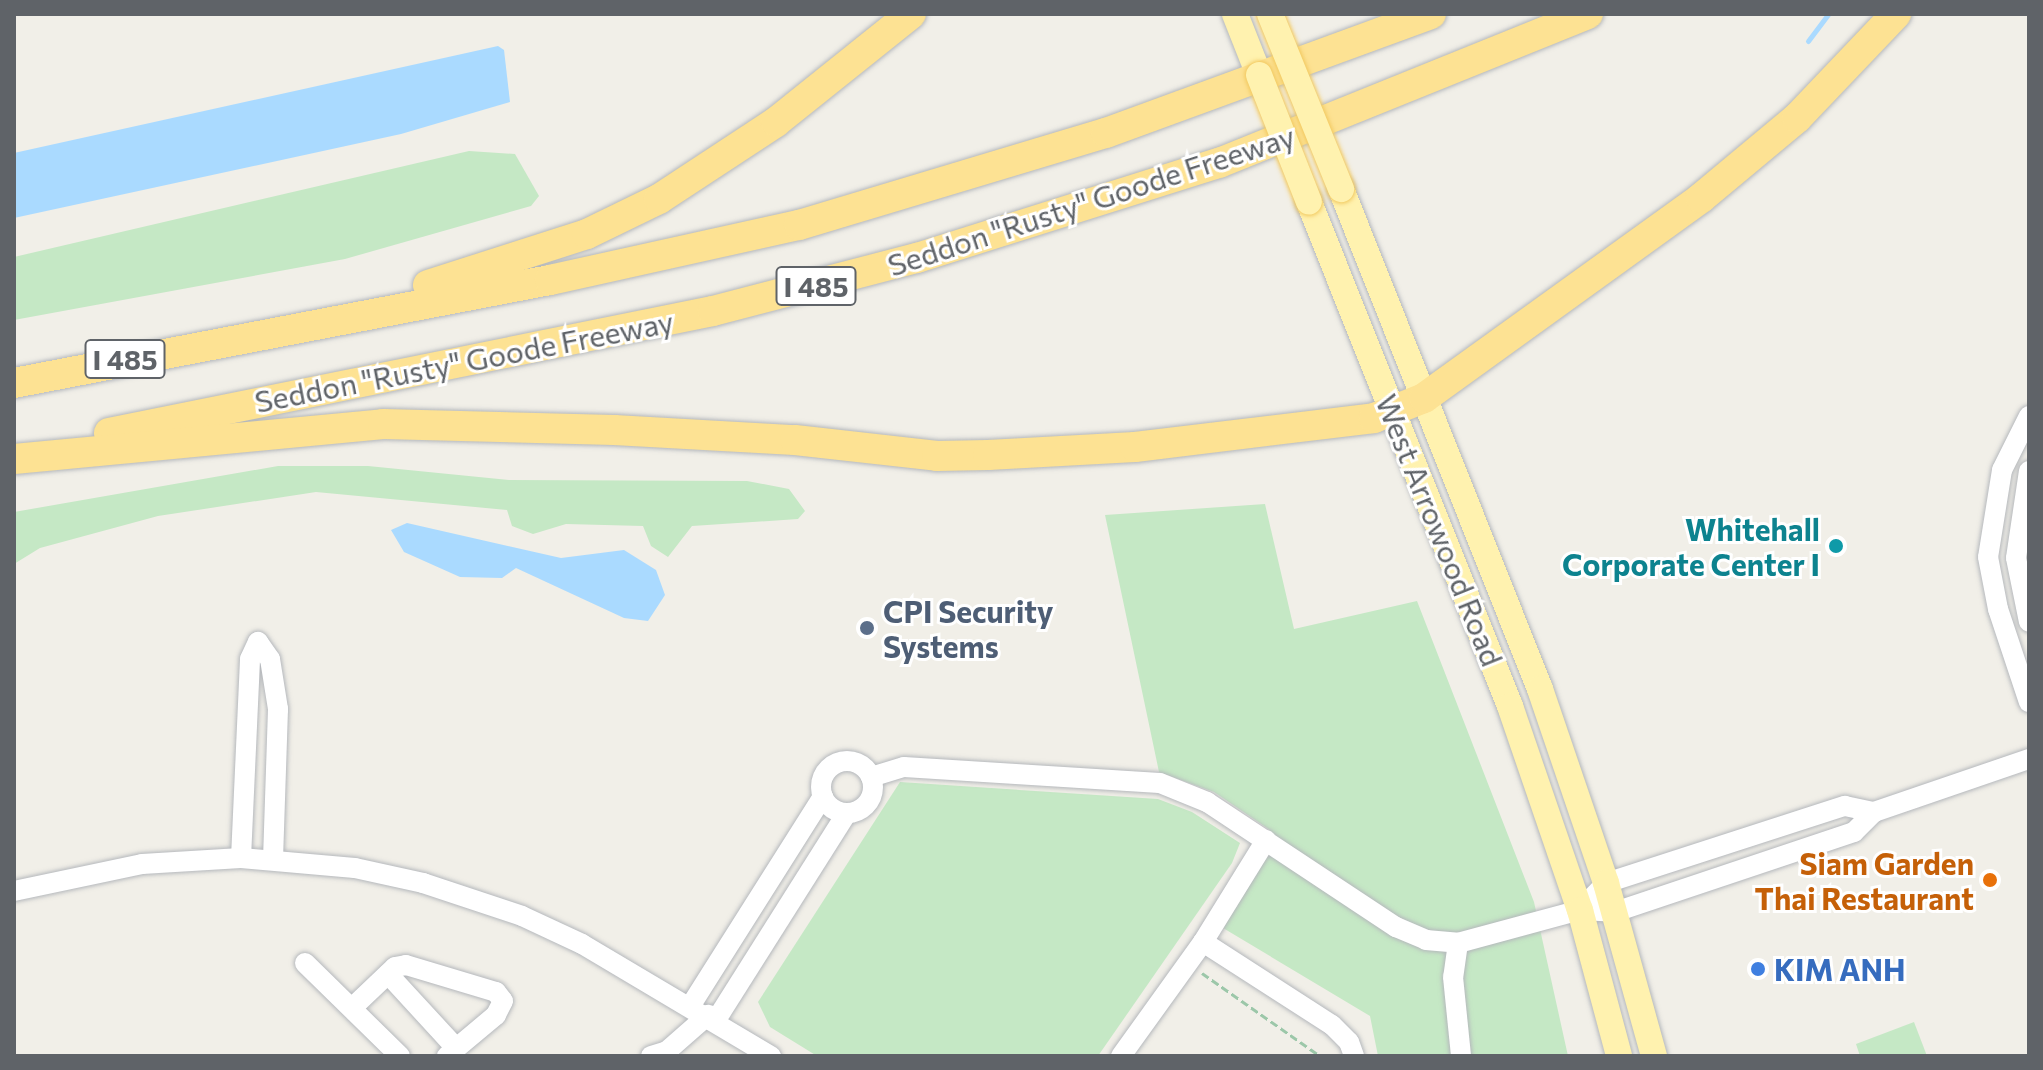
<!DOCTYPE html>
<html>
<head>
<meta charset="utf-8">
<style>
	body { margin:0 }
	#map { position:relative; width:2043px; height:1070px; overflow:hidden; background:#f1efe8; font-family:Commissioner,sans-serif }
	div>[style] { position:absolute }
	.green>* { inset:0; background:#c5e8c5 }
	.water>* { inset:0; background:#aadaff }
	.stream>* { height:5px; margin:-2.5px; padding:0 2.5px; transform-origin:2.5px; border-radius:2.5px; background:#aadaff }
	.path>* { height:3px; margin-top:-1.5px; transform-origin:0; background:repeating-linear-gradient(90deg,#9cc7a9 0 8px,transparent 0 12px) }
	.roads { filter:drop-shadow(0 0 2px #b5b8bc) drop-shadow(0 0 2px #b5b8bc) }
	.minor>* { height:20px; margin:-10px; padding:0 10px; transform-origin:10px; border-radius:10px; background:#fff }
	.minor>.ring { margin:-10px; padding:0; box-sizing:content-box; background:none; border:20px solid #fff; border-radius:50% }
	.major>* { height:26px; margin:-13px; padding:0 13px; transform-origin:13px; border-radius:13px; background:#fff2af }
	.highway>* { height:30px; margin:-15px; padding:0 15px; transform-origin:15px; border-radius:15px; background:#fde293 }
	.bridges { filter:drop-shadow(0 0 2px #f2c960) drop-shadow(0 0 2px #f2c960) }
	.major-bridge>* { height:26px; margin:-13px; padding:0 13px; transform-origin:13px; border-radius:13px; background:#fff2af }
	.dots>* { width:22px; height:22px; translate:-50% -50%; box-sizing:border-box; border:4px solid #fff; border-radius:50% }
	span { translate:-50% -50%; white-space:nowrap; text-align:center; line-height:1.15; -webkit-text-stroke:6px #fff; paint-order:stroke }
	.shield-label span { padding:2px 6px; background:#fff; border:2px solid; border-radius:6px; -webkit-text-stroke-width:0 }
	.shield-label { font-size:28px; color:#5f6368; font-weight:700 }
	.street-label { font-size:30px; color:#5f6368 }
	.culture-label { font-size:30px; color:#0d838f; font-weight:700 }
	.right { translate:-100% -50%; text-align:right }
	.service-label { font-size:30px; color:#4e5e75; font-weight:700 }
	.left { translate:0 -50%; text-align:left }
	.food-label { font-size:30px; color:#c56008; font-weight:700 }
	.shop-label { font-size:30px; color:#366cbe; font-weight:700 }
	.frame { position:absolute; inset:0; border:16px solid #5f6368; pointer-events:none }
</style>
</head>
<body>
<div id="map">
	<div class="green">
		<div style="clip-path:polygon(469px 151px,515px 154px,539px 196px,531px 206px,345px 259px,14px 320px,14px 257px)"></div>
		<div style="clip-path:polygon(278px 466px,368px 466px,509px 480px,747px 481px,789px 489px,805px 511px,798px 519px,692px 526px,668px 557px,651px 546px,643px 526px,566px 524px,533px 534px,512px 526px,507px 510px,316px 492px,158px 516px,40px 548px,14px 564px,14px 512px)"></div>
		<div style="clip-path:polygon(1265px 504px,1294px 629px,1417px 601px,1534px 902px,1568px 1056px,1378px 1056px,1370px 1016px,1218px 925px,1270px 830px,1214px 792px,1159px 772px,1105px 515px)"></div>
		<div style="clip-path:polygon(900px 782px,1158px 799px,1192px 812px,1240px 843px,1232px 863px,1098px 1056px,817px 1056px,770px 1027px,758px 1002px)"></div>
		<div style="clip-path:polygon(1914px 1022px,1927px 1056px,1860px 1056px,1856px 1044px)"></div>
	</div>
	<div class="water">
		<div style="clip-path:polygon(498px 46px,504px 50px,510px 102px,401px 134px,14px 218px,14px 153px)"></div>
		<div style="clip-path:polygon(407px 523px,561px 558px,624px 550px,656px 570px,665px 595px,648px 621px,624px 618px,516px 568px,502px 578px,460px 577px,404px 552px,391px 530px)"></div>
	</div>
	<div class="stream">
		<div style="left:1808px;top:41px;width:34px;rotate:-53deg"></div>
	</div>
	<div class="path">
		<div style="left:1202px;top:973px;width:144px;rotate:35.1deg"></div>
	</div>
	<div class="roads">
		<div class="minor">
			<div style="left:2029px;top:416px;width:60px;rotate:116.6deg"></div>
			<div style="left:2002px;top:470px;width:88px;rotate:99.1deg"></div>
			<div style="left:1988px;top:557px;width:53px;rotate:79.1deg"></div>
			<div style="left:1998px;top:609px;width:98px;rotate:71.6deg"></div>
			<div style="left:2029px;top:471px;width:88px;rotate:98.5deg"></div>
			<div style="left:2016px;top:558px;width:65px;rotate:78.5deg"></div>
			<div class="ring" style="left:821px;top:761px;width:32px;height:32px"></div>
			<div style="left:871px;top:777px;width:34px;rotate:-17deg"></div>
			<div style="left:904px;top:767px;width:256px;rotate:3.6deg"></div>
			<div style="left:1160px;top:783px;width:51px;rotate:22deg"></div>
			<div style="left:1207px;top:802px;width:227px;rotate:33.5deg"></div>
			<div style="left:1396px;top:927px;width:33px;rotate:23deg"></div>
			<div style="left:1426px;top:940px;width:32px;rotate:5deg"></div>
			<div style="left:1458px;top:943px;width:126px;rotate:-15.1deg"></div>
			<div style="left:1580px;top:910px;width:35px;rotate:3deg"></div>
			<div style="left:1615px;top:912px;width:252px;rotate:-18.5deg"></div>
			<div style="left:1854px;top:832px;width:28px;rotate:-45deg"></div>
			<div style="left:1874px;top:812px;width:164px;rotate:-18.9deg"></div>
			<div style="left:241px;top:858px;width:199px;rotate:-87.4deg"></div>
			<div style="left:250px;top:659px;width:19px;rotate:-65deg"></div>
			<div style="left:258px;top:642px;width:21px;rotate:55deg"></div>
			<div style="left:270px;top:659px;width:51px;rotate:80.9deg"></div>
			<div style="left:278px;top:709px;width:150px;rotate:91.9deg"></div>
			<div style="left:14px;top:891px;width:131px;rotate:-11.9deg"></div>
			<div style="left:142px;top:864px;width:99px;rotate:-3.5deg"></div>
			<div style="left:241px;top:858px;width:114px;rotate:5deg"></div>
			<div style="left:355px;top:868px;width:70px;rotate:12.4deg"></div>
			<div style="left:423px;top:883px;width:104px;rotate:18.4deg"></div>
			<div style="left:522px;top:916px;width:66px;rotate:25deg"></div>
			<div style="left:582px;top:944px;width:220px;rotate:30.7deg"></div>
			<div style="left:1580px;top:910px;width:37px;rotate:-46deg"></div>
			<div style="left:1606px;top:883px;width:251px;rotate:-17.9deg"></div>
			<div style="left:1845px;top:806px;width:30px;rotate:12deg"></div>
			<div style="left:1203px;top:942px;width:153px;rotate:32.8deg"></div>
			<div style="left:1332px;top:1025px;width:24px;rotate:45deg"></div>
			<div style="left:1349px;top:1042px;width:15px;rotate:70deg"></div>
			<div style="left:1458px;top:943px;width:34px;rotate:98deg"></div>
			<div style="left:1453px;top:977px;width:79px;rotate:84.2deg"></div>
			<div style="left:305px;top:963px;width:133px;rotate:44.4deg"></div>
			<div style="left:388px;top:974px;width:100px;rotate:47.4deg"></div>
			<div style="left:691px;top:1005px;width:247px;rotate:-57.7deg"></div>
			<div style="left:353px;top:1007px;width:58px;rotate:-43.6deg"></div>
			<div style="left:395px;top:967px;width:11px;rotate:-10deg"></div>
			<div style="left:406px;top:965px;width:94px;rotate:16.7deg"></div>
			<div style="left:496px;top:992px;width:11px;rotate:52deg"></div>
			<div style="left:503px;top:1001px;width:16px;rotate:117deg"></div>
			<div style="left:496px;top:1015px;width:64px;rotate:140.1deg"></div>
			<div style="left:716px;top:1020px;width:245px;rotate:-57.7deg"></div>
			<div style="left:651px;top:1056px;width:17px;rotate:-17deg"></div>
			<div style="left:667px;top:1051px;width:55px;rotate:-41.3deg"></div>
			<div style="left:1121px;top:1056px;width:140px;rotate:-54.3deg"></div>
			<div style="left:1203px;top:942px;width:120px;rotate:-58.3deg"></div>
		</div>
		<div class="major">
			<div style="left:1235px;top:14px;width:66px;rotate:68.5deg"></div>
			<div style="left:1341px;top:189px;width:538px;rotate:68.3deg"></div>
			<div style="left:1540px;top:689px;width:205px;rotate:71.2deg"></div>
			<div style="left:1606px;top:883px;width:180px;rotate:74.5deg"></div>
			<div style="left:1309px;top:202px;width:543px;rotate:68.26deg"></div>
			<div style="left:1510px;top:706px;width:216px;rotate:71.1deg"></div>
			<div style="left:1580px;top:910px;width:151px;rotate:75deg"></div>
		</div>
		<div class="highway">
			<div style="left:428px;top:285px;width:167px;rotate:-17.8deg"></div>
			<div style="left:587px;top:234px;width:80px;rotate:-25.9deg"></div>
			<div style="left:659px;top:199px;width:140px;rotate:-33.3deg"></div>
			<div style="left:776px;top:122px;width:173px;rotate:-38.7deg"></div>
			<div style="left:14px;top:383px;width:546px;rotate:-10.88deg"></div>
			<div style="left:550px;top:280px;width:255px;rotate:-12.5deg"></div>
			<div style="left:799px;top:225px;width:320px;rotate:-16.7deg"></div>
			<div style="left:1106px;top:133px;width:346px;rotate:-20.1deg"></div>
			<div style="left:109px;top:433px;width:616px;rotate:-11.42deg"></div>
			<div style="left:713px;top:311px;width:211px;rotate:-14.6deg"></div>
			<div style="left:917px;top:258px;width:317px;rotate:-17.5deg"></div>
			<div style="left:1219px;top:163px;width:398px;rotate:-22deg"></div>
			<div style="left:14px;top:459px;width:371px;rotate:-5.4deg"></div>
			<div style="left:383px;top:424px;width:231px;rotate:1.5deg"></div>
			<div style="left:614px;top:430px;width:181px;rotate:3.2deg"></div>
			<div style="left:795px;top:440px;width:143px;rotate:6.4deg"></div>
			<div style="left:937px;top:456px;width:51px;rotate:-1.1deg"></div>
			<div style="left:988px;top:455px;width:147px;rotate:-3.1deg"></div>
			<div style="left:1135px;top:447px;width:241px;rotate:-6.9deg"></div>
			<div style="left:1374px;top:418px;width:54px;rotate:-21.8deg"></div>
			<div style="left:1424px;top:398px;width:342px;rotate:-35.8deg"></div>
			<div style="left:1701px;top:198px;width:125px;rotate:-39.8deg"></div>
			<div style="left:1797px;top:118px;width:144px;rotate:-46.4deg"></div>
		</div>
	</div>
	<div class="bridges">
		<div class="major-bridge">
			<div style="left:1270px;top:14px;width:189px;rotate:67.9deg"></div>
			<div style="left:1259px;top:75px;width:136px;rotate:68.5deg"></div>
		</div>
	</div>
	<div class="dots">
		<div style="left:1836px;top:546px;background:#0f9aa8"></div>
		<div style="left:867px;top:628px;background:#5c6f8a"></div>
		<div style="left:1990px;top:880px;background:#e8710a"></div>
		<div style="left:1758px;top:969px;background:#3f7fe0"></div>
	</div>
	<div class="shield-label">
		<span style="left:816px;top:286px">I 485</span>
		<span style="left:125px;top:359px">I 485</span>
	</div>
	<div class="street-label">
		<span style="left:1091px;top:200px;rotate:-18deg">Seddon "Rusty" Goode Freeway</span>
		<span style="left:464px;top:361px;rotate:-11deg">Seddon "Rusty" Goode Freeway</span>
		<span style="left:1440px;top:530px;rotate:68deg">West Arrowood Road</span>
	</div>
	<div class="culture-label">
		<span class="right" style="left:1820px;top:546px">Whitehall<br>Corporate Center I</span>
	</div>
	<div class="service-label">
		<span class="left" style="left:883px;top:628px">CPI Security<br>Systems</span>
	</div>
	<div class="food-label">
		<span class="right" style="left:1974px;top:880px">Siam Garden<br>Thai Restaurant</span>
	</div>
	<div class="shop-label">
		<span class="left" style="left:1774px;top:969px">KIM ANH</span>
	</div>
	<div class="frame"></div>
</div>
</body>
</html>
